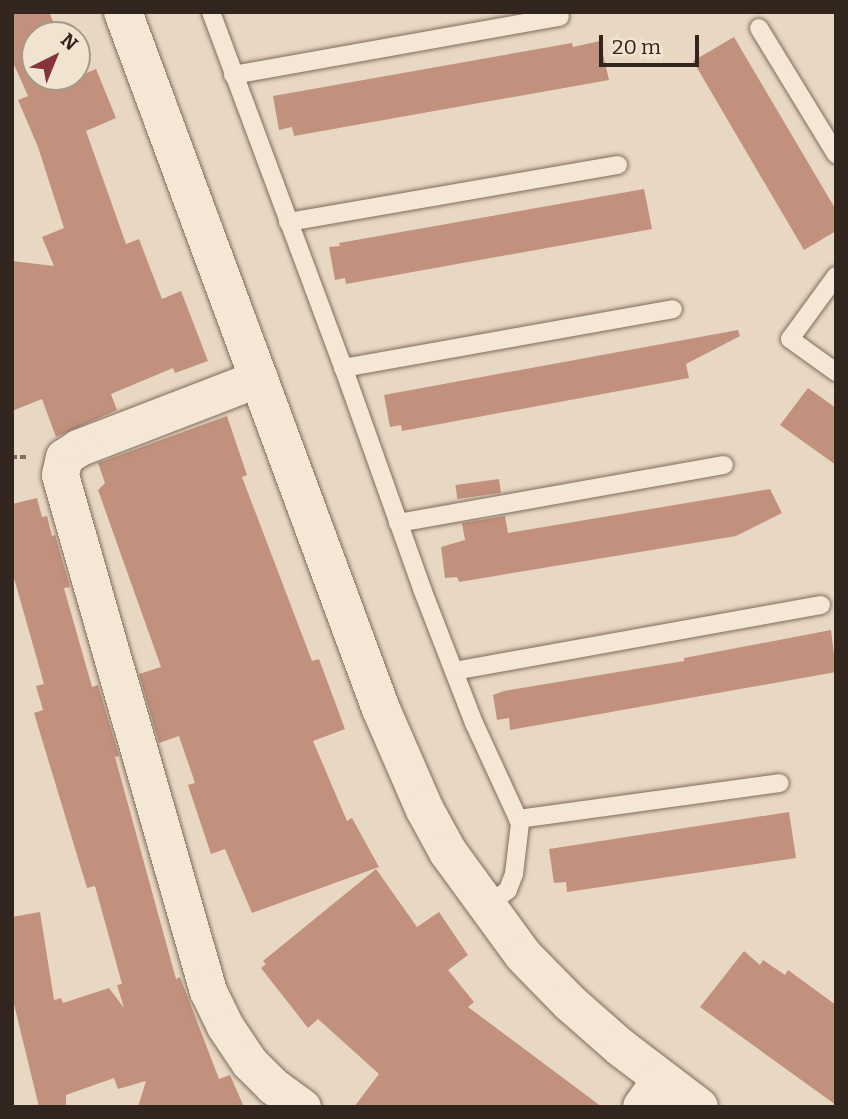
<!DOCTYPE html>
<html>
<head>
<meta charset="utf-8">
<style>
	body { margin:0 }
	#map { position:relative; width:848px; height:1119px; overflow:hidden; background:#e8d8c3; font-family:Bitter,serif }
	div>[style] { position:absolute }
	.building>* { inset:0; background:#c1917d; transform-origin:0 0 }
	.path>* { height:4.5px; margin-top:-2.25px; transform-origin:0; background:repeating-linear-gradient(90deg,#806b5c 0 5px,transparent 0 8.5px) }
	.roads { filter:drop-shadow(0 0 2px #806b5c) drop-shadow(0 0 2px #806b5c) }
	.lane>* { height:18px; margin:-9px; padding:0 9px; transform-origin:9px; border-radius:9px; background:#f4e7d5 }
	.street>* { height:37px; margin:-18.5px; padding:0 18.5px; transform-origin:18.5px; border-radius:18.5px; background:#f4e7d5 }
	.secondary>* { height:38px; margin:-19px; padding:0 19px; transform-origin:19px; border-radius:19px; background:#f4e7d5 }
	span { translate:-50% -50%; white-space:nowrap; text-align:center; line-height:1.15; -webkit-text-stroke:6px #f0e4d1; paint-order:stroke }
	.frame { position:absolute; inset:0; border:14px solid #31251e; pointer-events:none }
	.north { position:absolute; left:21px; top:21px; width:70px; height:70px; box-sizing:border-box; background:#f0e4d1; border:2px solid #a49889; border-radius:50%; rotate:43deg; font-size:19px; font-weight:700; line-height:28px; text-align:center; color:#31251e }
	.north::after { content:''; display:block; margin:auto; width:24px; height:32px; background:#87333e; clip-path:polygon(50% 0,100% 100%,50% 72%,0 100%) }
	.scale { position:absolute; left:599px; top:35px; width:100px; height:32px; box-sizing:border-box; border:4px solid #31251e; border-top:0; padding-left:9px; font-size:21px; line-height:24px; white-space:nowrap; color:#31251e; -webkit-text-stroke:5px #f0e4d1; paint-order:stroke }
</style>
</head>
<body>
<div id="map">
	<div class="building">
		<div style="clip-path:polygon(12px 12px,49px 12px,59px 35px,35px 35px,35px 77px,77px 77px,96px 69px,116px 118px,86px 131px,126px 244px,139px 239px,162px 299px,181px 291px,208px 361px,175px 373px,173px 368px,111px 394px,117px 410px,56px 437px,42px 399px,12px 411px,12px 261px,54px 266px,42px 237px,64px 228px,38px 147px,18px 100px,28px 96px,12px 60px)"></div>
		<div style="clip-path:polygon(734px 37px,836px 210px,836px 231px,804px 250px,693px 61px)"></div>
		<div style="clip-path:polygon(600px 41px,609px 80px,294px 136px,292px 127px,279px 130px,273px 96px,572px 43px,573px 47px)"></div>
		<div style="clip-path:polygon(644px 189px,652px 229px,346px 284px,345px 278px,335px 280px,329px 247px,340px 246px,339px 243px)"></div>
		<div style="clip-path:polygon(738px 330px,740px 336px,686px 364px,689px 378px,402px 431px,401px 425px,390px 427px,384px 395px)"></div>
		<div style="clip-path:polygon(808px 388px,836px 408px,836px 465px,780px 425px)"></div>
		<div style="clip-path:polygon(227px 416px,247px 475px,242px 477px,312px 661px,319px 659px,345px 729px,313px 741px,347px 821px,352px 818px,379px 867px,252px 913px,225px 849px,211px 854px,188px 785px,195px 783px,179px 736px,159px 743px,139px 674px,161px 667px,98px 490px,105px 483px,98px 463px)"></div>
		<div style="left:499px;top:479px;width:14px;height:44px;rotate:82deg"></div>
		<div style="clip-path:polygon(770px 489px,782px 513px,736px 536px,459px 582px,457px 577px,445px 578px,441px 547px,465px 540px,462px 523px,505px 516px,508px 533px)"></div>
		<div style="clip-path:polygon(37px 498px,42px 517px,47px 516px,52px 536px,55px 535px,70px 587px,64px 588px,92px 687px,98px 685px,119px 756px,115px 757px,176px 979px,180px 977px,219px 1079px,230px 1075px,244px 1107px,138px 1107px,146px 1081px,118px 1089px,114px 1078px,66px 1095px,66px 1107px,39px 1107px,12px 996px,12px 917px,40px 912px,54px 1000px,61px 998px,63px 1003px,109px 988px,124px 1008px,117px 985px,122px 984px,95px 886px,87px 888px,34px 713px,43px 710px,36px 686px,44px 684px,12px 571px,12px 504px)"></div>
		<div style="clip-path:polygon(831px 630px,836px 672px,510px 730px,509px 718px,497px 720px,493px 695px,504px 691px,684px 661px,684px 658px)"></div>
		<div style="clip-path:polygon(789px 812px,796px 858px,567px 892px,566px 882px,554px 883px,549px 849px)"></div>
		<div style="clip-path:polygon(376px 869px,417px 927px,439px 912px,468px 955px,448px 970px,474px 1002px,468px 1007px,602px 1107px,354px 1107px,379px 1074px,318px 1019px,308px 1028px,261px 968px,266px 964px,263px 961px)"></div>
		<div style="clip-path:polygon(744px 951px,760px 965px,763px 960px,785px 975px,788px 970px,836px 1005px,836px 1105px,700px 1007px)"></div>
	</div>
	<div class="path">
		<div style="left:12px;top:457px;width:17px"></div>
	</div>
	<div class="roads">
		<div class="lane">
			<div style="left:211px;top:12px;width:372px;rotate:69.6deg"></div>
			<div style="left:341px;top:361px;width:242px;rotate:70.4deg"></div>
			<div style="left:422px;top:589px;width:144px;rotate:68.8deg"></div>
			<div style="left:474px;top:723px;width:110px;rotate:65.3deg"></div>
			<div style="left:520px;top:823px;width:51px;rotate:96.7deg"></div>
			<div style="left:514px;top:874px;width:17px;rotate:111deg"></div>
			<div style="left:508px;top:890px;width:26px;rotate:143deg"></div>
			<div style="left:759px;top:28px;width:148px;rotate:58.6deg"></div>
			<div style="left:233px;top:75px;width:332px;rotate:-10.1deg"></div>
			<div style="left:288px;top:222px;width:335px;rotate:-9.8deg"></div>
			<div style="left:836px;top:276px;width:78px;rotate:126.1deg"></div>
			<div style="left:790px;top:339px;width:57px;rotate:35.7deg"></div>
			<div style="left:343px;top:368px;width:335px;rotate:-10.1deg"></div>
			<div style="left:398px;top:523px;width:331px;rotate:-10.1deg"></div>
			<div style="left:454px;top:671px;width:373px;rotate:-10.2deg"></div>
			<div style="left:518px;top:819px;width:264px;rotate:-7.8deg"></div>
		</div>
		<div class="street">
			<div style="left:259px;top:378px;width:194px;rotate:158.9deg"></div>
			<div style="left:78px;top:448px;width:17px;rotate:147deg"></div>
			<div style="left:64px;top:457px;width:18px;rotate:103deg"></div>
			<div style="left:60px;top:475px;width:537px;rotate:74deg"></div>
			<div style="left:208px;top:991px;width:39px;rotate:64deg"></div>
			<div style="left:225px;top:1026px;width:43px;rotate:56.3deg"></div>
			<div style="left:249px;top:1062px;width:34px;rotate:45deg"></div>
			<div style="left:273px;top:1086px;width:36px;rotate:36deg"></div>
		</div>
		<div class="secondary">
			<div style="left:123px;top:12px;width:743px;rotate:69.69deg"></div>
			<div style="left:381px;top:709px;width:110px;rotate:66.5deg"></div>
			<div style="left:425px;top:810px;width:48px;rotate:61.3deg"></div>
			<div style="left:448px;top:852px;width:127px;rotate:53.9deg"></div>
			<div style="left:523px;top:955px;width:67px;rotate:45.6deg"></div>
			<div style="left:570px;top:1003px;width:67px;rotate:41.3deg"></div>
			<div style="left:620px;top:1047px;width:99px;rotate:37.2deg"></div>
			<div style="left:642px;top:1107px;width:33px;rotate:-55deg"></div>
		</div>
	</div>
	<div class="frame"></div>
	<div class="north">N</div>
	<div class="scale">20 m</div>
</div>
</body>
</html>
